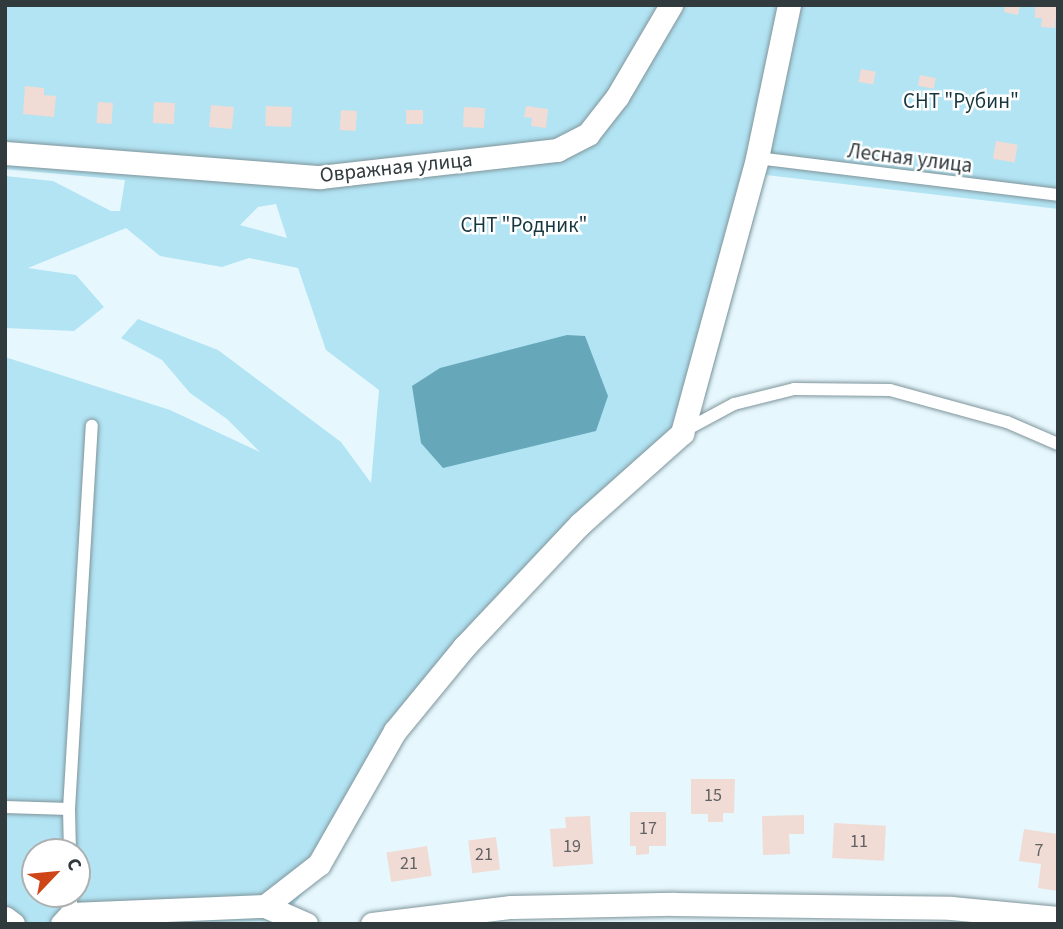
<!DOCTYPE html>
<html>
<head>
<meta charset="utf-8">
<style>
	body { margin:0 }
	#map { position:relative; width:1063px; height:929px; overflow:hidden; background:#e6f8fe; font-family:"Source Sans 3",sans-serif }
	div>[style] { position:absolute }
	.green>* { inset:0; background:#b2e4f4 }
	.water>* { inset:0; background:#67a7ba }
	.building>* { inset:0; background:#f1dbd5; transform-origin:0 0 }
	.roads { filter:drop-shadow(0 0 2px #80959b) drop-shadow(0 0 2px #80959b) }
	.lane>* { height:12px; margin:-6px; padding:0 6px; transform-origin:6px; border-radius:6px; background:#fff }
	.street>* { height:23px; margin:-11.5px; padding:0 11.5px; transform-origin:11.5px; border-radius:11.5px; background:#fff }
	span { translate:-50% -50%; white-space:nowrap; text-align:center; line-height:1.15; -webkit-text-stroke:5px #fff; paint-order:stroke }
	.number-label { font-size:18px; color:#616263 }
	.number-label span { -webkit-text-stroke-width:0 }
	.park-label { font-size:21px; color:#173740 }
	.street-label { font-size:21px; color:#313a3d }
	.frame { position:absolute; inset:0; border:7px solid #313a3d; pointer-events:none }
	.north { position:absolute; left:21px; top:838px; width:70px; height:70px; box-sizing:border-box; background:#fff; border:2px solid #adb0b1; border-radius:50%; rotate:64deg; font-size:19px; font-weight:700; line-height:28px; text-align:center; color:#313a3d }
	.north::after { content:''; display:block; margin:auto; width:24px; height:32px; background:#ce4617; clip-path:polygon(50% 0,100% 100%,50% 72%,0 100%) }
</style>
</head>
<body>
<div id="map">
	<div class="green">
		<div style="clip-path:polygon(evenodd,5px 5px,1058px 5px,1058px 209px,766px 175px,706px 395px,674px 457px,585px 528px,446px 675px,393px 754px,357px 824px,281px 921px,5px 924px,5px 357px,170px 410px,260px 452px,227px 419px,190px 393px,162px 360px,121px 338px,138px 319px,218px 350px,341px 442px,371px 483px,379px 390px,326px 350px,298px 268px,249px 258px,222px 267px,160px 256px,126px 228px,28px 268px,76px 275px,104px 307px,74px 331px,5px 328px,5px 176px,53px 181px,111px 211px,120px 211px,125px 180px,5px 169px,5px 5px,276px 204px,287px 238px,240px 225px,258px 207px,276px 204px,5px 5px,35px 852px,77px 852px,77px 894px,35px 894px,35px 852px)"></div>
	</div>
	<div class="water">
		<div style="clip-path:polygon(567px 335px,585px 336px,608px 396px,596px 431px,443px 468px,421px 443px,412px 386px,440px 368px)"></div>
	</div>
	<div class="building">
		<div style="clip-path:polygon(1005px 5px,1020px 5px,1018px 15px,1004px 12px)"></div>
		<div style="clip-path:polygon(1035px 5px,1057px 5px,1055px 28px,1041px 27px,1042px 18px,1035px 18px)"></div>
		<div style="left:861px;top:69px;width:15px;height:13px;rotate:11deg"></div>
		<div style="left:920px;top:75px;width:16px;height:11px;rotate:11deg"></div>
		<div style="clip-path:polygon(25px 86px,44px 88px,44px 95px,56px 96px,54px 117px,23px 114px)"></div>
		<div style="left:98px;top:102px;width:15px;height:21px;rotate:4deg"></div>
		<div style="left:154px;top:102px;width:21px;height:21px;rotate:3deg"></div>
		<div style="left:211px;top:105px;width:23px;height:22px;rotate:5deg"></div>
		<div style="left:266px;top:106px;width:26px;height:20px;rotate:2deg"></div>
		<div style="clip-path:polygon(526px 106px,548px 109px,546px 128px,531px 126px,532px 118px,524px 117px)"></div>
		<div style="left:464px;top:107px;width:21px;height:20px;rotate:3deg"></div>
		<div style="left:341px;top:110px;width:16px;height:20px;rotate:4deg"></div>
		<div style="left:406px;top:110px;width:17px;height:14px"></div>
		<div style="left:996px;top:141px;width:22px;height:18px;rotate:10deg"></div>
		<div style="clip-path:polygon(691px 779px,735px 779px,734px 813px,723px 813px,723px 822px,708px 822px,708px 814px,691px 814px)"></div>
		<div style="clip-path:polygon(630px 812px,666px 812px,666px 846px,649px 846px,649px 854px,636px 855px,636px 846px,630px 846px)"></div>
		<div style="clip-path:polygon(804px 815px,804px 834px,789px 834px,790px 854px,763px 855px,762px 816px)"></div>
		<div style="clip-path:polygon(590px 816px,593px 864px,553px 867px,550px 829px,566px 828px,565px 817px)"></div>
		<div style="left:834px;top:823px;width:52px;height:35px;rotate:3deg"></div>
		<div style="clip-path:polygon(1024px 829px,1057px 834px,1058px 891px,1038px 888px,1041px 864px,1019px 861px)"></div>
		<div style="left:496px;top:837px;width:33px;height:28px;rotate:83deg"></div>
		<div style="left:427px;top:846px;width:30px;height:41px;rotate:81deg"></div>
	</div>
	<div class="roads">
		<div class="lane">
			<div style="left:757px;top:158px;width:303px;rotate:7deg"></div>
			<div style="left:682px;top:432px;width:59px;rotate:-28.3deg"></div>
			<div style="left:734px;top:404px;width:62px;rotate:-14deg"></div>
			<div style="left:794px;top:389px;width:96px;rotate:0.6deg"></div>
			<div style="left:890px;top:390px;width:121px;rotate:15.3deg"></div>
			<div style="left:1007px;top:422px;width:56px;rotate:23.3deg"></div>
			<div style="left:5px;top:807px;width:64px;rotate:1.8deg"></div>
			<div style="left:69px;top:809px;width:43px;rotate:88.7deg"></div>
			<div style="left:69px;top:809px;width:384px;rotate:-86.6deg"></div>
			<div style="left:71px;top:894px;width:20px;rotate:90deg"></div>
		</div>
		<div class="street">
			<div style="left:5px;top:153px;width:316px;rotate:4.4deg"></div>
			<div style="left:320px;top:177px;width:239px;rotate:-6.5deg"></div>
			<div style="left:557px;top:150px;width:35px;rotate:-27deg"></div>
			<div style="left:588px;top:134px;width:47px;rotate:-51.9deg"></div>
			<div style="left:617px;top:97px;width:107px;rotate:-59.6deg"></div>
			<div style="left:265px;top:906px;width:45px;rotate:23.7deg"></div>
			<div style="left:5px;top:918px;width:10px;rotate:37deg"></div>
			<div style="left:62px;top:924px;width:13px;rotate:-48deg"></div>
			<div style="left:71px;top:914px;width:194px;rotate:-2.4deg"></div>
			<div style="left:265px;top:906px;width:68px;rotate:-37.9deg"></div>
			<div style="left:319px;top:864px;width:153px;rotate:-60.3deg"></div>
			<div style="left:395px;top:731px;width:109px;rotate:-50.6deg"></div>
			<div style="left:464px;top:647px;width:169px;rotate:-46.7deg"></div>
			<div style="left:580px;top:524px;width:137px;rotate:-41.7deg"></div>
			<div style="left:682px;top:433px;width:285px;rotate:-74.7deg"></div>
			<div style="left:757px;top:158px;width:156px;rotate:-78.2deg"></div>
			<div style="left:372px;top:924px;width:140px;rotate:-7deg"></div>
			<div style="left:511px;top:907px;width:163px;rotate:-1.1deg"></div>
			<div style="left:674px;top:904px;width:277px;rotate:0.8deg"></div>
			<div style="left:951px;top:908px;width:107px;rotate:5.3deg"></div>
		</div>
	</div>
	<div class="number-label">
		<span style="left:713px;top:796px">15</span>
		<span style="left:648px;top:829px">17</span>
		<span style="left:859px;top:842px">11</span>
		<span style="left:572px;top:847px">19</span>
		<span style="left:1039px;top:851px">7</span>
		<span style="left:484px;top:855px">21</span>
		<span style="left:409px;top:864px">21</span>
	</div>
	<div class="park-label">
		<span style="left:961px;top:101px">СНТ "Рубин"</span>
		<span style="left:524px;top:225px">СНТ "Родник"</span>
	</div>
	<div class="street-label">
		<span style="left:910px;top:158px;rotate:7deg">Лесная улица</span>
		<span style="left:396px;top:167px;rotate:-6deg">Овражная улица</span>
	</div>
	<div class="frame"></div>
	<div class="north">С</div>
</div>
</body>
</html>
